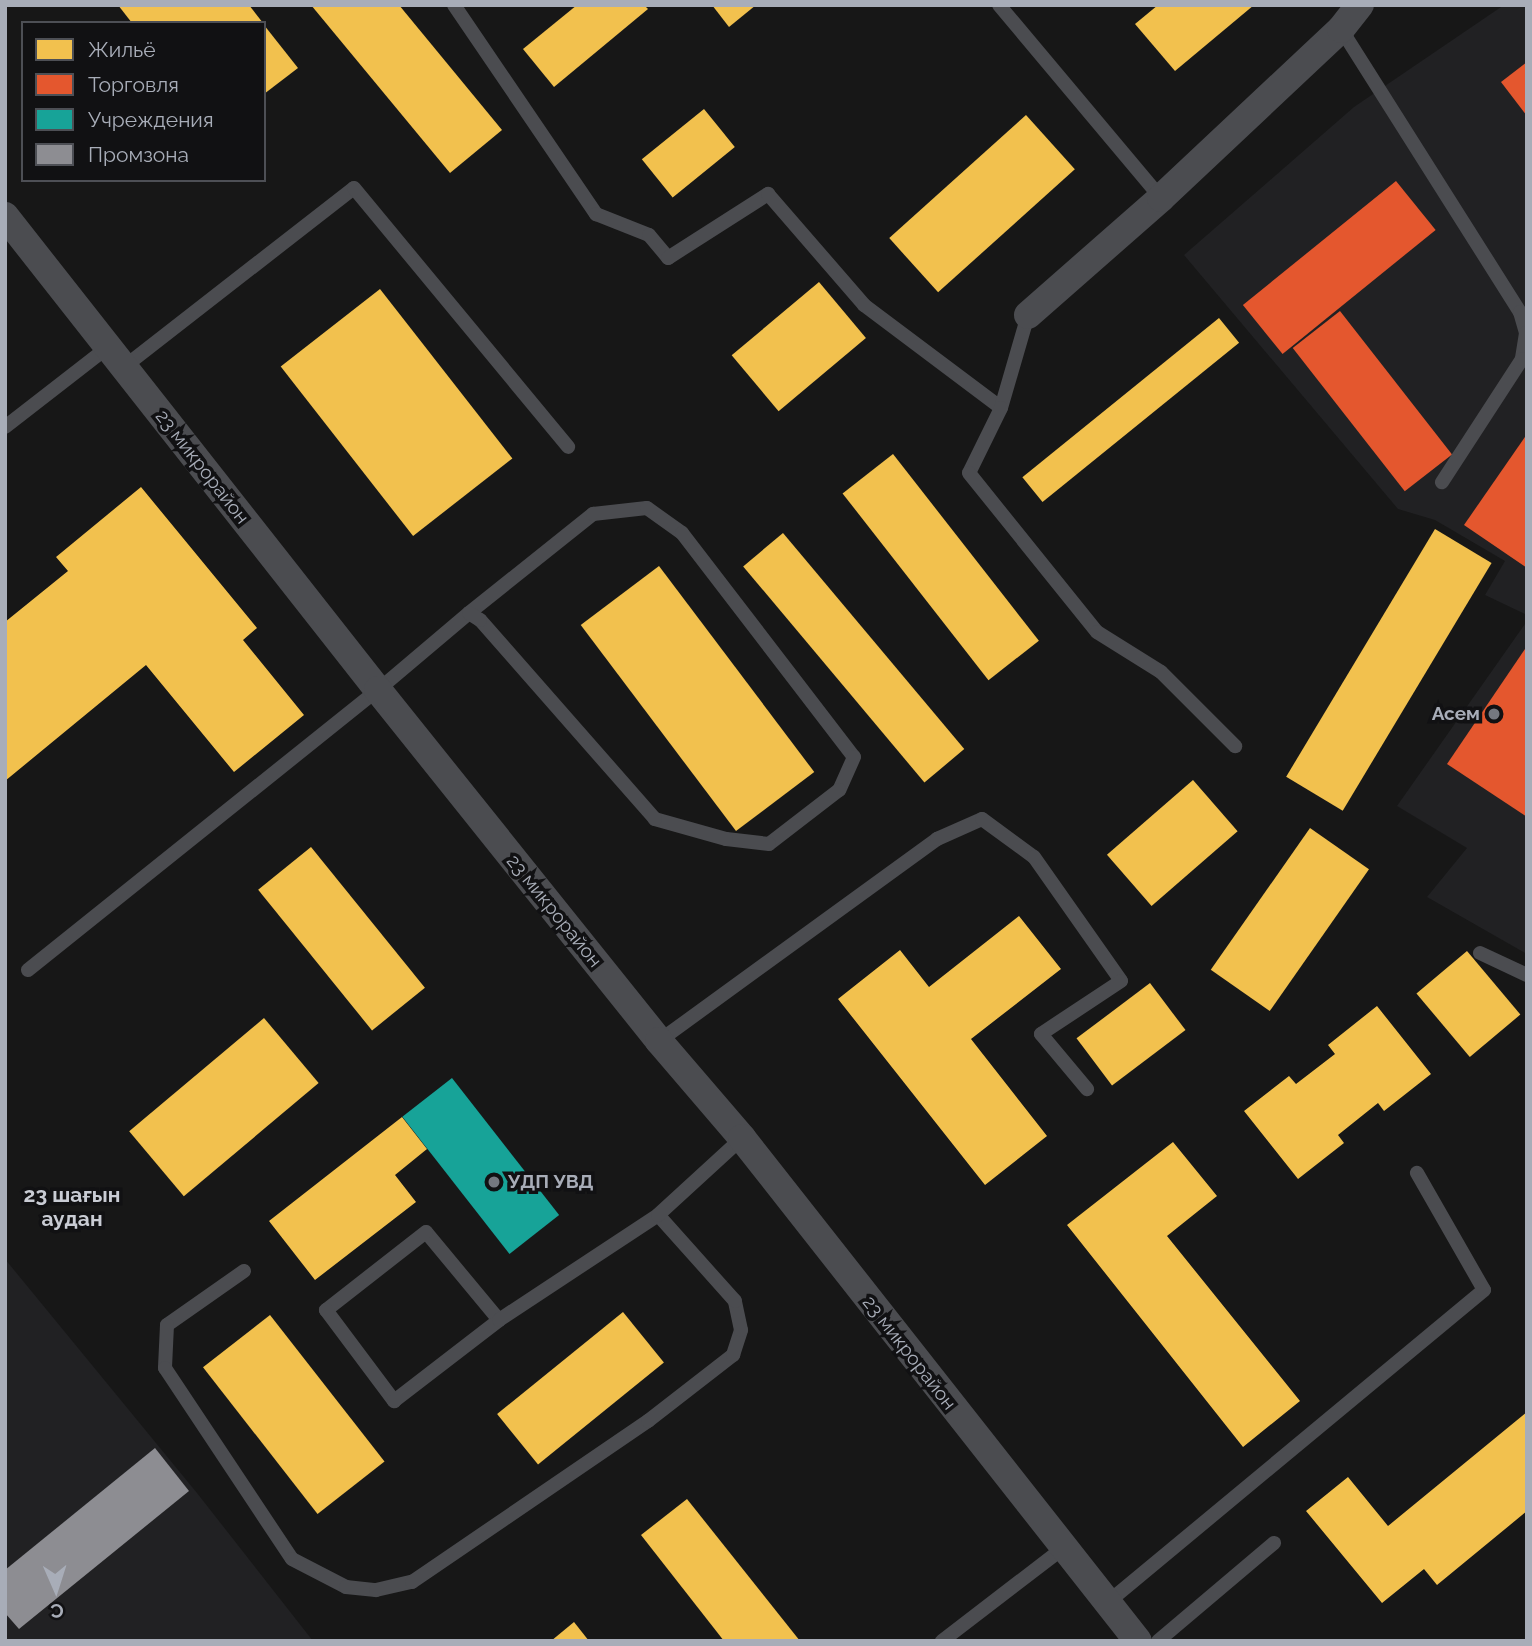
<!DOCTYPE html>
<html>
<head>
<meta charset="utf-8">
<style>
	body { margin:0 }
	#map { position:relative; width:1532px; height:1646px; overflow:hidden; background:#171717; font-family:Raleway,sans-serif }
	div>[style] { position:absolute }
	.built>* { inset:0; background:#212123 }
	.homes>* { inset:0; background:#f2c14e; transform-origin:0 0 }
	.shops>* { inset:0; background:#e4572e; transform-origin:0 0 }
	.public>* { inset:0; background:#17a398; transform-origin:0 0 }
	.industry>* { inset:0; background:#8d8d92 }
	.service>* { height:14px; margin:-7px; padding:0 7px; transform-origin:7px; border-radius:7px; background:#4b4c50 }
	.minor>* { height:28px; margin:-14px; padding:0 14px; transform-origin:14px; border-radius:14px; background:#4b4c50 }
	.dots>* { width:19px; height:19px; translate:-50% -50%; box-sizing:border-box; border:4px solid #111113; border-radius:50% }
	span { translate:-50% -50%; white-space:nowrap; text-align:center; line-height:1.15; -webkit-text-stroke:7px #111113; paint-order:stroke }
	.street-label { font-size:19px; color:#a8adb8 }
	.poi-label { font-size:19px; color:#a8adb8; font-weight:700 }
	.right { translate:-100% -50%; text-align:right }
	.left { translate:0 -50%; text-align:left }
	.neighbourhood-label { font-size:21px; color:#c9ccd4; font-weight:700 }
	.frame { position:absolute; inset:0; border:7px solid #a8adb8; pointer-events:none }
	.legend { position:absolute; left:21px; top:21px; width:245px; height:161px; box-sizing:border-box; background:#111113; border:2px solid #4d4f55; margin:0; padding:9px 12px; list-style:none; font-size:21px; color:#a8adb8 }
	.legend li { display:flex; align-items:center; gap:14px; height:35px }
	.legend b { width:35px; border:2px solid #4d4f55 }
	.north { position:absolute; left:21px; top:1555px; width:70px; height:70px; -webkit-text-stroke:5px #111113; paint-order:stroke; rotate:177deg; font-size:19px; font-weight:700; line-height:28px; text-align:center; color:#a8adb8 }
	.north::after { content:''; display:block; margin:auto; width:24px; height:32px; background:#a8adb8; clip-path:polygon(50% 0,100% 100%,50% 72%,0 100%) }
</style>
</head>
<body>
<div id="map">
	<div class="built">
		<div style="clip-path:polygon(1504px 5px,1527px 5px,1527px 615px,1485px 595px,1505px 561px,1435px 520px,1398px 509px,1184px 255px,1354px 107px)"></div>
		<div style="clip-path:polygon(1527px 621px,1527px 954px,1427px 897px,1467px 848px,1397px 806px)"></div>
		<div style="clip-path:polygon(5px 1259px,197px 1493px,313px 1641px,5px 1641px)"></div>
	</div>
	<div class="homes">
		<div style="clip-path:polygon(118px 5px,249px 5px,263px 23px,132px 23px)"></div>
		<div style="clip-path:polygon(311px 5px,399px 5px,502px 130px,450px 173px)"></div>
		<div style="clip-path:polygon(577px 5px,644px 5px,648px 9px,554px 87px,523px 49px)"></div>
		<div style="clip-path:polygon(712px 5px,756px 5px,729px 27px)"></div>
		<div style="clip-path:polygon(1158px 5px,1254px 5px,1175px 71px,1135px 24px)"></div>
		<div style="clip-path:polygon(264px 25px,298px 68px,264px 94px)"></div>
		<div style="left:704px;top:109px;width:49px;height:80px;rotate:51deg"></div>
		<div style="left:1026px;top:115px;width:73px;height:184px;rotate:48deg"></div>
		<div style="left:819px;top:282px;width:73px;height:114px;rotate:50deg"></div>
		<div style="left:380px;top:289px;width:215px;height:126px;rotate:52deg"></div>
		<div style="left:1219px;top:318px;width:32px;height:253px;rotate:51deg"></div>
		<div style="left:893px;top:454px;width:237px;height:64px;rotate:52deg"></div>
		<div style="clip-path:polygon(141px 487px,257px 628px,243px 640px,304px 715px,234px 772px,146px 665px,5px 781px,5px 622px,68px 571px,56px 557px)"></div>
		<div style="left:1435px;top:529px;width:66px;height:289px;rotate:31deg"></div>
		<div style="left:783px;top:533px;width:282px;height:52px;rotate:50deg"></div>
		<div style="left:659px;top:566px;width:258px;height:98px;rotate:53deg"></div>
		<div style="left:1193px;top:780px;width:68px;height:114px;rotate:49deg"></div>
		<div style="left:1310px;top:828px;width:72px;height:173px;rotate:35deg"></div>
		<div style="left:311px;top:847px;width:181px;height:68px;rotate:51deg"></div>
		<div style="clip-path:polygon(1019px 916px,1061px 969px,971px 1039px,1047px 1136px,985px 1185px,838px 999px,900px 950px,929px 987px)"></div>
		<div style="left:1467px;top:951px;width:83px;height:66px;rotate:50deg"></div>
		<div style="left:1150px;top:983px;width:59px;height:92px;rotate:53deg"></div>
		<div style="clip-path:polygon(1377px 1006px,1431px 1074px,1384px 1111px,1378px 1103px,1338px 1135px,1344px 1143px,1298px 1179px,1244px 1111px,1289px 1076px,1296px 1084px,1335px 1054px,1328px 1045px)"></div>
		<div style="left:264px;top:1018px;width:85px;height:176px;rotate:50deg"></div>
		<div style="clip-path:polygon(402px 1117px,427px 1149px,395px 1175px,416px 1202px,315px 1280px,269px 1221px)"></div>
		<div style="clip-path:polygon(1173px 1142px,1217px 1196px,1167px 1236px,1300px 1401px,1243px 1447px,1067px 1225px)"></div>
		<div style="left:623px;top:1312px;width:65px;height:162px;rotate:51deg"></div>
		<div style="left:270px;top:1315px;width:186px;height:85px;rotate:52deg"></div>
		<div style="clip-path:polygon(1527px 1412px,1527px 1511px,1437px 1585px,1424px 1569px,1382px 1603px,1306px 1511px,1348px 1477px,1388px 1526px)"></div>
		<div style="clip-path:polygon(687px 1499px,800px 1641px,724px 1641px,641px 1535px)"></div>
		<div style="clip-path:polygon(574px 1622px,589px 1641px,551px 1641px)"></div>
	</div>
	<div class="shops">
		<div style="clip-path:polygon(1527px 62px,1527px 116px,1501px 82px)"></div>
		<div style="left:1396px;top:181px;width:63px;height:197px;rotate:51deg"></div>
		<div style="left:1340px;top:311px;width:182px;height:60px;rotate:52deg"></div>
		<div style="clip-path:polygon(1527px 434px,1527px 568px,1464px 525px)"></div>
		<div style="clip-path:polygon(1527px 646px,1527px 817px,1447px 764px)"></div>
	</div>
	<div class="public">
		<div style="left:452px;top:1078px;width:174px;height:63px;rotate:52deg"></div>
	</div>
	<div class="industry">
		<div style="clip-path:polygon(155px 1448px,189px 1491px,19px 1629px,5px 1613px,5px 1570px)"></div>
	</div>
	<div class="service">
		<div style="left:454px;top:5px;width:253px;rotate:55.8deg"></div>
		<div style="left:596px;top:214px;width:57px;rotate:21.6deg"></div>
		<div style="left:649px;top:235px;width:30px;rotate:50deg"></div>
		<div style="left:668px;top:258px;width:119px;rotate:-32.6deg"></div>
		<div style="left:768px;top:194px;width:147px;rotate:49.1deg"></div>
		<div style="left:864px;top:305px;width:171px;rotate:36.9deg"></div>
		<div style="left:999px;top:5px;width:252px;rotate:50deg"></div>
		<div style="left:1341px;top:29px;width:335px;rotate:57.7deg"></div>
		<div style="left:1520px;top:312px;width:22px;rotate:74deg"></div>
		<div style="left:1526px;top:333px;width:26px;rotate:99deg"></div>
		<div style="left:1522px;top:359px;width:147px;rotate:123deg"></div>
		<div style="left:1028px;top:315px;width:97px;rotate:106.2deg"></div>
		<div style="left:1001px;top:408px;width:72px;rotate:116.2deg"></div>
		<div style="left:969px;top:473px;width:204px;rotate:51.2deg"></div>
		<div style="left:1097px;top:632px;width:75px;rotate:32deg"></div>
		<div style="left:1161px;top:672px;width:105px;rotate:45deg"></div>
		<div style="left:124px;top:367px;width:291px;rotate:-37.9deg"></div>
		<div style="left:354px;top:188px;width:336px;rotate:50.4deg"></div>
		<div style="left:5px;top:427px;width:130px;rotate:-37.8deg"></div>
		<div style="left:1480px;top:953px;width:52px;rotate:25.1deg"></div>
		<div style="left:28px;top:970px;width:448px;rotate:-38.7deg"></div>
		<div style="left:378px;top:690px;width:119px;rotate:-40.2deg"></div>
		<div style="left:469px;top:613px;width:159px;rotate:-38.6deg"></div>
		<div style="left:593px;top:514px;width:54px;rotate:-6.3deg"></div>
		<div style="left:647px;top:508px;width:43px;rotate:35.5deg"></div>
		<div style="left:682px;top:533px;width:282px;rotate:52.5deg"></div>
		<div style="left:854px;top:757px;width:36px;rotate:114deg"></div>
		<div style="left:839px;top:790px;width:88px;rotate:142.4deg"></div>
		<div style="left:769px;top:844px;width:43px;rotate:-173.4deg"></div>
		<div style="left:726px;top:839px;width:74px;rotate:-164.3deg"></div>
		<div style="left:655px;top:819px;width:265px;rotate:-131.3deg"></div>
		<div style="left:480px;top:620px;width:13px;rotate:-148deg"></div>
		<div style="left:659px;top:1041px;width:344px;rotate:-36deg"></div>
		<div style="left:937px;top:839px;width:49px;rotate:-24deg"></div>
		<div style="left:982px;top:819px;width:64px;rotate:36.2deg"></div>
		<div style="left:1034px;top:857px;width:151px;rotate:54.9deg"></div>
		<div style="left:1121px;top:981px;width:96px;rotate:146.5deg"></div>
		<div style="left:1041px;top:1034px;width:72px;rotate:50.1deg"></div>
		<div style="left:244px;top:1271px;width:94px;rotate:145deg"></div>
		<div style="left:167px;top:1325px;width:43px;rotate:92.7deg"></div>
		<div style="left:165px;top:1368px;width:229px;rotate:56.4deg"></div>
		<div style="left:292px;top:1559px;width:61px;rotate:27.4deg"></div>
		<div style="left:346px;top:1587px;width:30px;rotate:6deg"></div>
		<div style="left:376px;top:1590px;width:37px;rotate:-13deg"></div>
		<div style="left:412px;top:1582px;width:286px;rotate:-34.3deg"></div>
		<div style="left:648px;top:1421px;width:108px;rotate:-37.8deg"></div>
		<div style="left:733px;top:1355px;width:26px;rotate:-72deg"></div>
		<div style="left:741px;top:1330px;width:30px;rotate:-102deg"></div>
		<div style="left:735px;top:1301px;width:115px;rotate:-131.8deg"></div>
		<div style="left:499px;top:1320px;width:114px;rotate:-129.7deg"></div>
		<div style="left:426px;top:1232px;width:127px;rotate:142deg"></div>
		<div style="left:326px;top:1310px;width:114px;rotate:53.2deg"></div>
		<div style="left:394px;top:1401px;width:133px;rotate:-37.6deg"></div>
		<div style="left:499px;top:1320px;width:191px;rotate:-33.4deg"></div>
		<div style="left:658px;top:1215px;width:114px;rotate:-42.5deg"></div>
		<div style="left:1107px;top:1603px;width:490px;rotate:-39.7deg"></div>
		<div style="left:1484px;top:1290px;width:135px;rotate:-119.8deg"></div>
		<div style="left:942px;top:1641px;width:151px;rotate:-37.5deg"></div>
		<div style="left:1158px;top:1641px;width:152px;rotate:-40.2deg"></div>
	</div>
	<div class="minor">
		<div style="left:5px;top:216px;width:603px;rotate:51.8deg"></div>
		<div style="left:378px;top:690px;width:450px;rotate:51.3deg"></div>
		<div style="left:659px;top:1041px;width:128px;rotate:49.4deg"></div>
		<div style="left:742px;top:1138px;width:640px;rotate:51.79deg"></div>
		<div style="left:1028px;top:315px;width:177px;rotate:-41.3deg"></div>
		<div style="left:1161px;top:198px;width:247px;rotate:-43.2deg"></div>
		<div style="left:1341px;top:29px;width:31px;rotate:-52deg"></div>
	</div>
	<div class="dots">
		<div style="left:1494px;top:714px;background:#757880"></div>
		<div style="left:494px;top:1182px;background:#757880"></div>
	</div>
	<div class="street-label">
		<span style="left:202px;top:467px;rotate:52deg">23 микрорайон</span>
		<span style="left:554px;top:911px;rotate:51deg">23 микрорайон</span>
		<span style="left:909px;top:1353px;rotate:52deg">23 микрорайон</span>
	</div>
	<div class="poi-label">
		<span class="right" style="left:1480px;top:714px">Асем</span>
		<span class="left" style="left:508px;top:1182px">УДП УВД</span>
	</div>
	<div class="neighbourhood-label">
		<span style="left:72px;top:1207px">23 шағын<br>аудан</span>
	</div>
	<div class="frame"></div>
	<ul class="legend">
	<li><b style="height:19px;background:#f2c14e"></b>Жильё</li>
	<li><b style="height:19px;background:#e4572e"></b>Торговля</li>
	<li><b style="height:19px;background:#17a398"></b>Учреждения</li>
	<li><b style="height:19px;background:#8d8d92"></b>Промзона</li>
	</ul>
	<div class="north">С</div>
</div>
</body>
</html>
